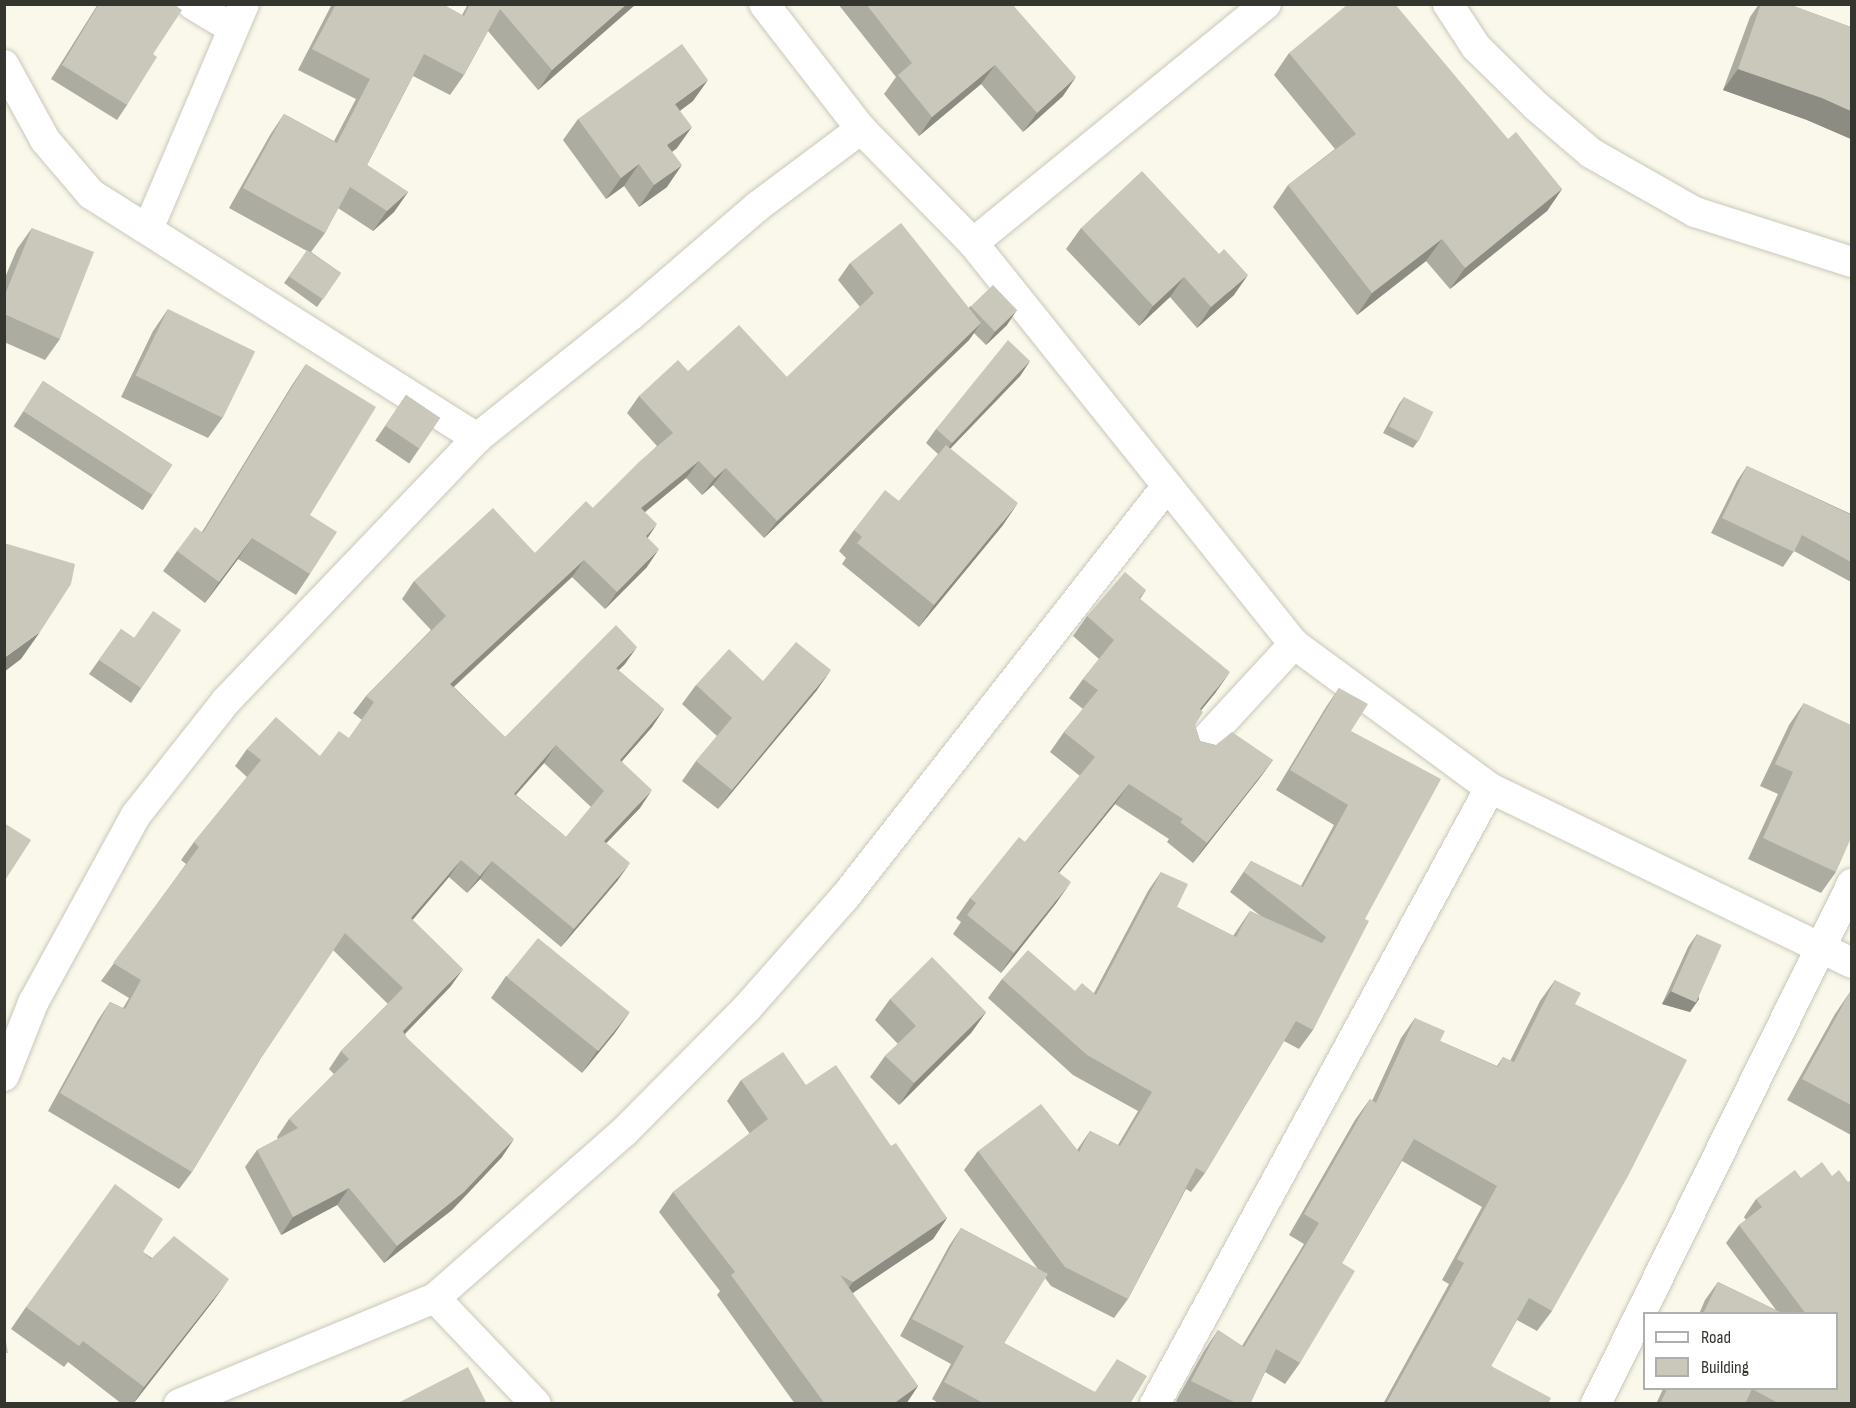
<!DOCTYPE html>
<html>
<head>
<meta charset="utf-8">
<style>
	body { margin:0 }
	#map { position:relative; width:1856px; height:1408px; overflow:hidden; background:#f9f8ea; font-family:"Sofia Sans Condensed",sans-serif }
	div>[style] { position:absolute }
	.roads { filter:drop-shadow(0 0 2px #c9c8bb) drop-shadow(0 0 2px #c9c8bb) }
	.street>* { height:30px; margin:-15px; padding:0 15px; transform-origin:15px; border-radius:15px; background:#fff }
	.wall>* { inset:0; background:#adaca1; transform-origin:0 0 }
	.shaded-wall>* { inset:0; background:#8d8c83 }
	.building>* { inset:0; background:#c9c8bb; transform-origin:0 0 }
	span { translate:-50% -50%; white-space:nowrap; text-align:center; line-height:1.15; -webkit-text-stroke:6px #fff; paint-order:stroke }
	.frame { position:absolute; inset:0; border:6px solid #35352f; pointer-events:none }
	.legend { position:absolute; left:1643px; top:1312px; width:195px; height:78px; box-sizing:border-box; background:#fff; border:2px solid #aeaeac; margin:0; padding:8px 10px; list-style:none; font-size:18px; color:#35352f }
	.legend li { display:flex; align-items:center; gap:12px; height:30px }
	.legend b { width:30px; border:2px solid #aeaeac }
</style>
</head>
<body>
<div id="map">
	<div class="roads">
		<div class="street">
			<div style="left:192px;top:4px;width:47px;rotate:31deg"></div>
			<div style="left:764px;top:4px;width:158px;rotate:52.2deg"></div>
			<div style="left:861px;top:129px;width:160px;rotate:45.5deg"></div>
			<div style="left:973px;top:243px;width:514px;rotate:51.32deg"></div>
			<div style="left:1294px;top:644px;width:243px;rotate:36.3deg"></div>
			<div style="left:1490px;top:788px;width:402px;rotate:25.8deg"></div>
			<div style="left:1448px;top:4px;width:51px;rotate:56.9deg"></div>
			<div style="left:1476px;top:47px;width:84px;rotate:44.5deg"></div>
			<div style="left:1536px;top:106px;width:72px;rotate:40.5deg"></div>
			<div style="left:1591px;top:153px;width:120px;rotate:29.6deg"></div>
			<div style="left:1695px;top:212px;width:165px;rotate:17.7deg"></div>
			<div style="left:4px;top:65px;width:85px;rotate:61.3deg"></div>
			<div style="left:45px;top:140px;width:71px;rotate:49.6deg"></div>
			<div style="left:91px;top:194px;width:457px;rotate:32.3deg"></div>
			<div style="left:148px;top:229px;width:245px;rotate:-66.9deg"></div>
			<div style="left:973px;top:243px;width:378px;rotate:-39.2deg"></div>
			<div style="left:1198px;top:748px;width:142px;rotate:-47.3deg"></div>
			<div style="left:4px;top:1076px;width:79px;rotate:-68.3deg"></div>
			<div style="left:33px;top:1003px;width:214px;rotate:-61.3deg"></div>
			<div style="left:136px;top:815px;width:145px;rotate:-51.7deg"></div>
			<div style="left:226px;top:701px;width:364px;rotate:-46.3deg"></div>
			<div style="left:477px;top:438px;width:196px;rotate:-38.6deg"></div>
			<div style="left:630px;top:316px;width:169px;rotate:-40.7deg"></div>
			<div style="left:758px;top:206px;width:129px;rotate:-36.8deg"></div>
			<div style="left:435px;top:1298px;width:146px;rotate:46.4deg"></div>
			<div style="left:179px;top:1404px;width:277px;rotate:-22.5deg"></div>
			<div style="left:435px;top:1298px;width:252px;rotate:-41.3deg"></div>
			<div style="left:624px;top:1132px;width:175px;rotate:-45.2deg"></div>
			<div style="left:747px;top:1008px;width:148px;rotate:-48.6deg"></div>
			<div style="left:845px;top:897px;width:522px;rotate:-51.92deg"></div>
			<div style="left:1155px;top:1404px;width:701px;rotate:-61.46deg"></div>
			<div style="left:1596px;top:1404px;width:580px;rotate:-63.79deg"></div>
		</div>
	</div>
	<div class="wall">
		<div style="clip-path:polygon(98px 4px,173px 4px,153px 54px,127px 105px,117px 120px,51px 79px)"></div>
		<div style="clip-path:polygon(332px 4px,442px 4px,462px 15px,468px 4px,636px 4px,538px 90px,488px 31px,464px 75px,450px 95px,413px 76px,367px 165px,408px 192px,394px 212px,373px 231px,338px 208px,325px 233px,311px 252px,341px 273px,317px 307px,284px 283px,307px 251px,229px 208px,270px 135px,284px 114px,334px 141px,356px 99px,298px 70px)"></div>
		<div style="clip-path:polygon(838px 4px,1012px 4px,1063px 96px,1023px 132px,981px 84px,919px 136px,884px 94px,896px 77px)"></div>
		<div style="clip-path:polygon(1759px 4px,1788px 4px,1851px 27px,1851px 139px,1807px 120px,1723px 90px,1750px 17px)"></div>
		<div style="clip-path:polygon(1289px 53px,1508px 139px,1562px 189px,1547px 211px,1450px 289px,1426px 261px,1357px 315px,1273px 207px,1288px 185px,1335px 149px,1274px 75px)"></div>
		<div style="clip-path:polygon(693px 101px,680px 111px,677px 148px,672px 152px,667px 187px,639px 207px,624px 186px,606px 199px,563px 140px,578px 119px)"></div>
		<div style="clip-path:polygon(32px 228px,60px 339px,45px 360px,4px 342px,4px 280px,17px 249px)"></div>
		<div style="clip-path:polygon(1081px 228px,1234px 295px,1197px 328px,1170px 297px,1139px 326px,1066px 249px)"></div>
		<div style="clip-path:polygon(evenodd,850px 263px,969px 308px,970px 306px,1007px 325px,986px 345px,974px 333px,969px 340px,764px 538px,713px 485px,702px 495px,686px 478px,645px 512px,648px 538px,647px 567px,605px 609px,572px 577px,454px 687px,505px 737px,625px 664px,618px 670px,664px 709px,652px 727px,622px 761px,640px 808px,606px 843px,618px 880px,561px 947px,480px 879px,467px 893px,449px 877px,412px 920px,451px 986px,405px 1034px,406px 1037px,502px 1157px,452px 1210px,384px 1263px,337px 1205px,281px 1235px,245px 1167px,257px 1150px,278px 1139px,277px 1137px,289px 1119px,334px 1074px,329px 1069px,341px 1051px,388px 1004px,333px 950px,261px 1058px,192px 1172px,179px 1189px,48px 1111px,98px 1020px,110px 1002px,123px 1008px,129px 998px,101px 981px,186px 864px,181px 860px,194px 842px,247px 777px,235px 766px,247px 749px,320px 756px,349px 738px,362px 720px,353px 713px,366px 696px,431px 630px,402px 599px,414px 581px,535px 553px,593px 508px,657px 446px,627px 413px,639px 396px,688px 371px,787px 377px,860px 307px,838px 280px,850px 263px,544px 763px,591px 807px,566px 837px,516px 795px,544px 763px)"></div>
		<div style="clip-path:polygon(168px 309px,223px 417px,208px 438px,121px 397px,153px 331px)"></div>
		<div style="clip-path:polygon(1030px 361px,1020px 376px,950px 449px,1003px 525px,919px 627px,842px 564px,846px 558px,839px 551px,854px 530px,899px 501px,938px 454px,926px 443px,936px 429px)"></div>
		<div style="clip-path:polygon(306px 364px,310px 515px,310px 574px,296px 595px,238px 559px,205px 603px,163px 571px,177px 551px,202px 532px,292px 385px)"></div>
		<div style="left:43px;top:381px;width:154px;height:54px;rotate:33deg"></div>
		<div style="left:406px;top:395px;width:41px;height:55px;rotate:34deg"></div>
		<div style="clip-path:polygon(1404px 397px,1418px 441px,1413px 448px,1383px 433px,1399px 404px)"></div>
		<div style="clip-path:polygon(1747px 466px,1851px 514px,1851px 512px,1851px 582px,1794px 551px,1783px 567px,1711px 533px,1737px 481px)"></div>
		<div style="clip-path:polygon(1146px 590px,1140px 599px,1216px 692px,1201px 710px,1195px 725px,1200px 741px,1273px 760px,1259px 779px,1193px 863px,1167px 842px,1169px 839px,1115px 804px,1059px 873px,1057px 902px,1001px 973px,953px 934px,961px 922px,956px 918px,970px 898px,1025px 842px,1080px 776px,1050px 752px,1064px 732px,1083px 709px,1069px 698px,1083px 679px,1099px 659px,1073px 636px,1087px 616px)"></div>
		<div style="clip-path:polygon(121px 629px,134px 638px,181px 630px,131px 703px,89px 674px)"></div>
		<div style="clip-path:polygon(763px 681px,817px 690px,718px 809px,682px 781px,696px 761px,717px 736px,682px 704px,696px 685px)"></div>
		<div style="clip-path:polygon(1339px 688px,1351px 731px,1365px 919px,1313px 1030px,1299px 1049px,1284px 1041px,1205px 1173px,1191px 1192px,1186px 1189px,1128px 1299px,1114px 1318px,1051px 1286px,1045px 1278px,1004px 1343px,1094px 1392px,1130px 1404px,940px 1404px,932px 1399px,951px 1364px,900px 1336px,949px 1246px,961px 1228px,1038px 1269px,964px 1170px,978px 1151px,1077px 1150px,1090px 1131px,1118px 1145px,1138px 1111px,1073px 1075px,988px 998px,1002px 979px,1075px 991px,1094px 993px,1148px 891px,1161px 872px,1177px 907px,1233px 936px,1250px 911px,1262px 917px,1230px 892px,1251px 861px,1301px 886px,1334px 825px,1276px 790px,1326px 707px)"></div>
		<div style="clip-path:polygon(1804px 703px,1836px 872px,1821px 893px,1748px 859px,1778px 794px,1760px 786px,1789px 725px)"></div>
		<div style="clip-path:polygon(1697px 934px,1699px 999px,1690px 1012px,1662px 1004px,1688px 947px)"></div>
		<div style="clip-path:polygon(506px 976px,629px 1013px,614px 1034px,582px 1073px,491px 998px)"></div>
		<div style="clip-path:polygon(1555px 980px,1575px 1004px,1552px 1311px,1537px 1331px,1517px 1320px,1491px 1366px,1548px 1404px,1383px 1404px,1449px 1284px,1442px 1280px,1482px 1207px,1402px 1161px,1342px 1263px,1300px 1363px,1285px 1384px,1265px 1372px,1250px 1404px,1180px 1404px,1176px 1401px,1204px 1351px,1218px 1330px,1242px 1346px,1304px 1244px,1289px 1235px,1355px 1120px,1370px 1099px,1372px 1101px,1401px 1038px,1415px 1018px,1440px 1041px,1497px 1066px,1503px 1057px,1510px 1061px,1540px 1001px)"></div>
		<div style="clip-path:polygon(1850px 992px,1851px 993px,1851px 1135px,1787px 1100px,1835px 1014px)"></div>
		<div style="clip-path:polygon(890px 999px,986px 1012px,971px 1033px,899px 1105px,870px 1077px,885px 1056px,898px 1044px,875px 1020px)"></div>
		<div style="clip-path:polygon(741px 1080px,806px 1085px,891px 1146px,947px 1218px,933px 1239px,852px 1293px,918px 1386px,906px 1404px,795px 1404px,717px 1295px,720px 1291px,659px 1212px,673px 1192px,750px 1134px,727px 1101px)"></div>
		<div style="clip-path:polygon(1832px 1176px,1848px 1182px,1851px 1404px,1656px 1404px,1663px 1389px,1836px 1389px,1836px 1314px,1699px 1314px,1705px 1300px,1718px 1282px,1776px 1310px,1726px 1243px,1739px 1225px,1746px 1220px,1744px 1217px,1756px 1199px,1801px 1178px)"></div>
		<div style="clip-path:polygon(143px 1252px,214px 1300px,133px 1404px,122px 1404px,68px 1362px,64px 1367px,11px 1329px,26px 1307px)"></div>
	</div>
	<div class="shaded-wall">
		<div style="clip-path:polygon(627px 4px,636px 4px,538px 90px,552px 70px)"></div>
		<div style="clip-path:polygon(995px 65px,981px 84px,919px 136px,932px 117px)"></div>
		<div style="clip-path:polygon(1738px 69px,1822px 98px,1851px 111px,1851px 139px,1807px 120px,1723px 90px)"></div>
		<div style="clip-path:polygon(1076px 77px,1063px 96px,1023px 132px,1037px 113px)"></div>
		<div style="clip-path:polygon(708px 80px,693px 101px,660px 125px,675px 104px)"></div>
		<div style="clip-path:polygon(692px 127px,677px 148px,652px 166px,667px 145px)"></div>
		<div style="clip-path:polygon(639px 164px,624px 186px,606px 199px,621px 178px)"></div>
		<div style="clip-path:polygon(682px 165px,667px 187px,639px 207px,654px 185px)"></div>
		<div style="clip-path:polygon(1562px 189px,1547px 211px,1450px 289px,1465px 268px)"></div>
		<div style="clip-path:polygon(408px 192px,394px 212px,373px 231px,387px 211px)"></div>
		<div style="clip-path:polygon(1442px 239px,1426px 261px,1357px 315px,1372px 293px)"></div>
		<div style="clip-path:polygon(1248px 275px,1234px 295px,1197px 328px,1211px 307px)"></div>
		<div style="clip-path:polygon(1184px 277px,1170px 297px,1139px 326px,1153px 306px)"></div>
		<div style="clip-path:polygon(1017px 310px,1007px 325px,986px 345px,996px 330px)"></div>
		<div style="clip-path:polygon(981px 323px,969px 340px,764px 538px,777px 521px)"></div>
		<div style="clip-path:polygon(1030px 361px,1020px 376px,942px 457px,952px 443px)"></div>
		<div style="clip-path:polygon(699px 461px,686px 478px,628px 526px,641px 508px)"></div>
		<div style="clip-path:polygon(726px 468px,713px 485px,702px 495px,715px 478px)"></div>
		<div style="clip-path:polygon(1018px 503px,1003px 525px,919px 627px,934px 605px)"></div>
		<div style="clip-path:polygon(657px 524px,645px 542px,646px 536px)"></div>
		<div style="clip-path:polygon(252px 538px,238px 559px,205px 603px,219px 582px)"></div>
		<div style="clip-path:polygon(659px 549px,647px 567px,605px 609px,617px 592px)"></div>
		<div style="clip-path:polygon(584px 560px,572px 577px,438px 701px,450px 684px)"></div>
		<div style="clip-path:polygon(40px 632px,21px 659px,4px 672px,4px 658px)"></div>
		<div style="clip-path:polygon(637px 647px,625px 664px,603px 686px,616px 668px)"></div>
		<div style="clip-path:polygon(831px 670px,817px 690px,718px 809px,732px 790px)"></div>
		<div style="clip-path:polygon(1230px 672px,1216px 692px,1186px 729px,1200px 709px)"></div>
		<div style="clip-path:polygon(664px 709px,652px 727px,608px 777px,620px 760px)"></div>
		<div style="clip-path:polygon(556px 745px,544px 763px,501px 811px,514px 794px)"></div>
		<div style="clip-path:polygon(1273px 760px,1259px 779px,1193px 863px,1207px 843px)"></div>
		<div style="clip-path:polygon(1129px 784px,1115px 804px,1044px 891px,1058px 872px)"></div>
		<div style="clip-path:polygon(652px 790px,640px 808px,592px 858px,604px 841px)"></div>
		<div style="clip-path:polygon(461px 860px,449px 877px,399px 936px,411px 918px)"></div>
		<div style="clip-path:polygon(492px 861px,480px 879px,467px 893px,480px 876px)"></div>
		<div style="clip-path:polygon(630px 863px,618px 880px,561px 947px,574px 929px)"></div>
		<div style="clip-path:polygon(1071px 882px,1057px 902px,1001px 973px,1014px 953px)"></div>
		<div style="clip-path:polygon(463px 969px,451px 986px,391px 1048px,403px 1031px)"></div>
		<div style="clip-path:polygon(1671px 991px,1699px 999px,1690px 1012px,1662px 1004px)"></div>
		<div style="clip-path:polygon(986px 1012px,971px 1033px,899px 1105px,914px 1083px)"></div>
		<div style="clip-path:polygon(629px 1013px,614px 1034px,582px 1073px,597px 1051px)"></div>
		<div style="clip-path:polygon(514px 1139px,502px 1157px,452px 1210px,384px 1263px,397px 1246px)"></div>
		<div style="clip-path:polygon(349px 1188px,337px 1205px,281px 1235px,293px 1217px)"></div>
		<div style="clip-path:polygon(947px 1218px,933px 1239px,838px 1303px,853px 1282px)"></div>
		<div style="clip-path:polygon(229px 1279px,214px 1300px,133px 1404px,144px 1387px)"></div>
		<div style="clip-path:polygon(918px 1386px,906px 1404px,893px 1404px)"></div>
	</div>
	<div class="building">
		<div style="clip-path:polygon(99px 4px,173px 4px,182px 10px,153px 54px,157px 57px,127px 105px,62px 65px)"></div>
		<div style="clip-path:polygon(336px 4px,442px 4px,464px 16px,470px 4px,627px 4px,552px 70px,500px 9px,464px 75px,424px 54px,367px 165px,408px 192px,387px 211px,350px 187px,325px 233px,243px 188px,284px 114px,337px 143px,370px 79px,312px 49px)"></div>
		<div style="clip-path:polygon(866px 4px,1012px 4px,1076px 77px,1037px 113px,995px 65px,932px 117px,898px 75px,912px 63px)"></div>
		<div style="clip-path:polygon(1348px 4px,1395px 4px,1508px 139px,1516px 132px,1562px 189px,1465px 268px,1442px 239px,1372px 293px,1288px 185px,1356px 134px,1289px 53px)"></div>
		<div style="clip-path:polygon(1761px 4px,1788px 4px,1851px 27px,1851px 111px,1822px 98px,1738px 69px)"></div>
		<div style="clip-path:polygon(682px 44px,708px 80px,675px 104px,692px 127px,667px 145px,682px 165px,654px 185px,639px 164px,621px 178px,578px 119px)"></div>
		<div style="clip-path:polygon(1142px 171px,1219px 254px,1224px 249px,1248px 275px,1211px 307px,1184px 277px,1153px 306px,1081px 228px)"></div>
		<div style="clip-path:polygon(evenodd,901px 223px,981px 323px,777px 521px,726px 468px,715px 478px,699px 461px,641px 508px,657px 524px,646px 536px,659px 549px,617px 592px,584px 560px,450px 684px,505px 737px,616px 625px,637px 647px,616px 668px,664px 709px,620px 760px,652px 790px,604px 841px,630px 863px,574px 929px,492px 861px,480px 876px,461px 860px,411px 918px,463px 969px,403px 1031px,406px 1037px,514px 1139px,464px 1192px,397px 1246px,349px 1188px,293px 1217px,257px 1150px,298px 1128px,289px 1119px,349px 1059px,341px 1051px,403px 988px,345px 933px,261px 1058px,192px 1172px,60px 1093px,110px 1002px,125px 1009px,141px 980px,113px 963px,199px 847px,194px 842px,261px 760px,247px 749px,276px 717px,320px 756px,339px 731px,349px 738px,374px 702px,366px 696px,446px 616px,414px 581px,493px 508px,535px 553px,586px 501px,593px 508px,640px 461px,673px 433px,639px 396px,678px 360px,688px 371px,739px 325px,787px 377px,874px 293px,850px 263px,901px 223px,556px 745px,604px 791px,566px 837px,514px 794px,556px 745px)"></div>
		<div style="clip-path:polygon(32px 228px,94px 252px,60px 339px,4px 314px,4px 297px)"></div>
		<div style="left:307px;top:250px;width:41px;height:32px;rotate:34deg"></div>
		<div style="left:993px;top:285px;width:35px;height:31px;rotate:46deg"></div>
		<div style="left:168px;top:309px;width:97px;height:74px;rotate:26deg"></div>
		<div style="clip-path:polygon(1008px 340px,1030px 361px,952px 443px,936px 429px)"></div>
		<div style="clip-path:polygon(306px 364px,376px 407px,310px 515px,337px 532px,310px 574px,252px 538px,219px 582px,177px 551px,195px 527px,203px 533px)"></div>
		<div style="left:43px;top:381px;width:154px;height:36px;rotate:33deg"></div>
		<div style="left:406px;top:395px;width:41px;height:37px;rotate:34deg"></div>
		<div style="left:1404px;top:397px;width:33px;height:33px;rotate:27deg"></div>
		<div style="clip-path:polygon(946px 445px,1018px 503px,934px 605px,857px 543px,862px 537px,854px 530px,885px 490px,899px 501px)"></div>
		<div style="clip-path:polygon(1747px 466px,1851px 515px,1851px 562px,1802px 535px,1794px 552px,1722px 518px)"></div>
		<div style="clip-path:polygon(4px 543px,75px 564px,71px 584px,40px 632px,4px 658px)"></div>
		<div style="clip-path:polygon(1125px 572px,1146px 590px,1139px 598px,1230px 672px,1200px 709px,1203px 712px,1195px 725px,1200px 741px,1216px 745px,1232px 732px,1273px 760px,1207px 843px,1180px 822px,1183px 819px,1129px 784px,1058px 872px,1071px 882px,1014px 953px,967px 915px,976px 903px,970px 898px,1019px 837px,1025px 842px,1095px 757px,1064px 732px,1098px 690px,1083px 679px,1114px 640px,1087px 616px)"></div>
		<div style="clip-path:polygon(153px 611px,181px 630px,141px 688px,99px 660px,121px 629px,134px 638px)"></div>
		<div style="clip-path:polygon(796px 642px,831px 670px,732px 790px,696px 761px,732px 718px,696px 685px,729px 649px,763px 681px)"></div>
		<div style="clip-path:polygon(1339px 688px,1368px 704px,1351px 731px,1441px 779px,1365px 919px,1369px 921px,1313px 1030px,1296px 1021px,1205px 1173px,1196px 1168px,1128px 1299px,1065px 1267px,978px 1151px,1041px 1104px,1079px 1152px,1090px 1131px,1120px 1146px,1152px 1092px,1087px 1055px,1002px 979px,1028px 950px,1075px 991px,1082px 983px,1096px 995px,1161px 872px,1188px 884px,1177px 907px,1236px 937px,1250px 911px,1322px 943px,1326px 937px,1244px 872px,1251px 861px,1303px 887px,1348px 805px,1290px 770px)"></div>
		<div style="clip-path:polygon(1804px 703px,1851px 725px,1851px 838px,1836px 872px,1763px 838px,1793px 772px,1775px 764px)"></div>
		<div style="clip-path:polygon(4px 823px,31px 840px,4px 882px)"></div>
		<div style="left:1697px;top:934px;width:27px;height:63px;rotate:24deg"></div>
		<div style="left:538px;top:938px;width:118px;height:50px;rotate:39deg"></div>
		<div style="clip-path:polygon(932px 957px,986px 1012px,914px 1083px,885px 1056px,916px 1026px,890px 999px)"></div>
		<div style="clip-path:polygon(1555px 980px,1581px 993px,1575px 1004px,1687px 1060px,1628px 1176px,1552px 1311px,1529px 1298px,1491px 1366px,1551px 1398px,1548px 1404px,1386px 1404px,1464px 1263px,1457px 1259px,1497px 1186px,1414px 1139px,1342px 1263px,1355px 1271px,1300px 1363px,1276px 1349px,1250px 1404px,1238px 1404px,1191px 1381px,1218px 1330px,1244px 1347px,1319px 1223px,1304px 1214px,1370px 1099px,1376px 1103px,1415px 1018px,1445px 1031px,1440px 1041px,1498px 1067px,1503px 1057px,1514px 1062px)"></div>
		<div style="clip-path:polygon(1850px 992px,1851px 993px,1851px 1105px,1802px 1079px)"></div>
		<div style="clip-path:polygon(783px 1052px,806px 1085px,836px 1065px,891px 1146px,896px 1143px,947px 1218px,853px 1282px,840px 1275px,918px 1386px,893px 1404px,825px 1404px,731px 1275px,735px 1272px,673px 1192px,768px 1119px,741px 1080px)"></div>
		<div style="clip-path:polygon(1822px 1162px,1832px 1176px,1839px 1170px,1848px 1182px,1851px 1180px,1851px 1404px,1780px 1404px,1752px 1389px,1745px 1404px,1660px 1404px,1667px 1389px,1836px 1389px,1836px 1314px,1806px 1314px,1739px 1225px,1762px 1207px,1756px 1199px,1795px 1170px,1801px 1178px)"></div>
		<div style="clip-path:polygon(115px 1184px,163px 1219px,143px 1252px,151px 1259px,174px 1236px,229px 1279px,144px 1387px,83px 1341px,79px 1346px,26px 1307px)"></div>
		<div style="clip-path:polygon(961px 1228px,1048px 1274px,1004px 1343px,1095px 1392px,1117px 1359px,1147px 1376px,1130px 1404px,985px 1404px,944px 1382px,964px 1346px,912px 1319px)"></div>
		<div style="clip-path:polygon(1718px 1282px,1784px 1314px,1703px 1314px)"></div>
		<div style="clip-path:polygon(4px 1330px,8px 1353px,4px 1353px)"></div>
		<div style="clip-path:polygon(468px 1367px,487px 1404px,396px 1404px)"></div>
	</div>
	<div class="frame"></div>
	<ul class="legend">
	<li><b style="height:8px;background:#fff"></b>Road</li>
	<li><b style="height:16px;background:#c9c8bb"></b>Building</li>
	</ul>
</div>
</body>
</html>
